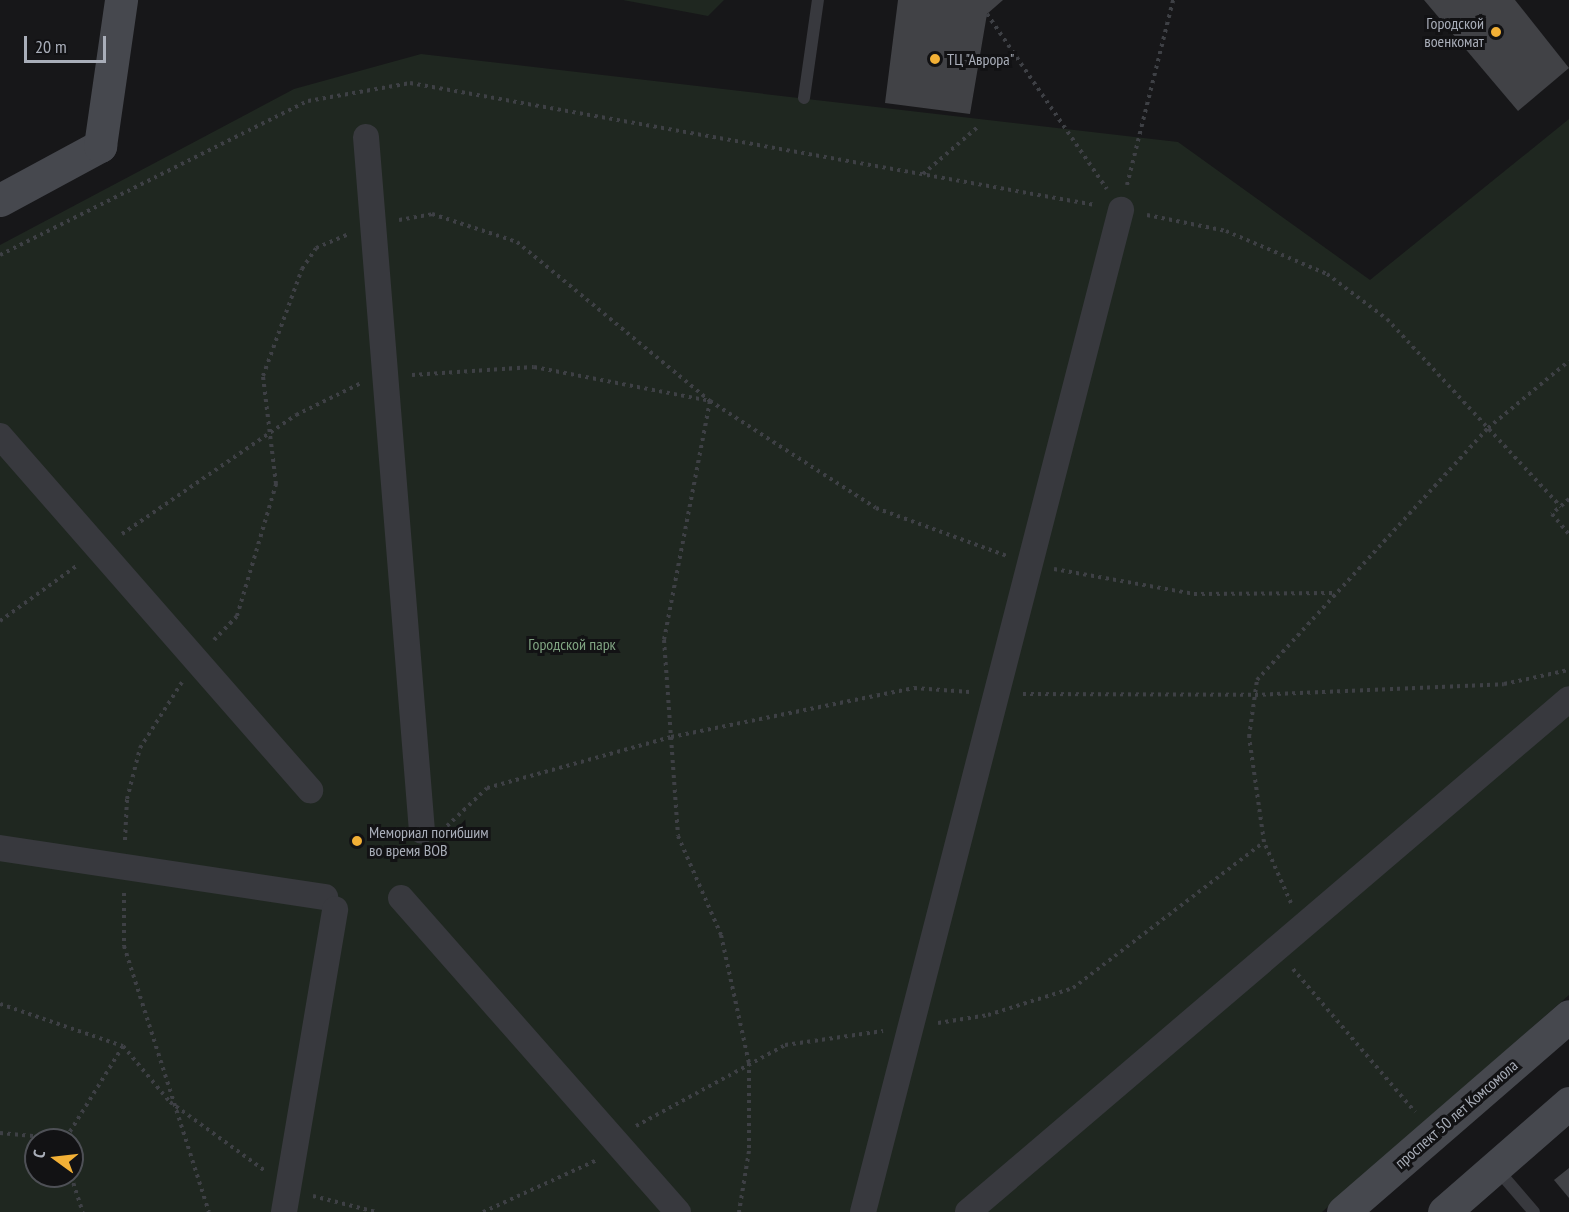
<!DOCTYPE html>
<html>
<head>
<meta charset="utf-8">
<style>
	body { margin:0 }
	#map { position:relative; width:1569px; height:1212px; overflow:hidden; background:#171719; font-family:"PT Sans Narrow",sans-serif }
	div>[style] { position:absolute }
	.green>* { inset:0; background:#1f2720 }
	.building>* { inset:0; background:#414246 }
	.path>* { height:4px; margin-top:-2px; transform-origin:0; background:repeating-linear-gradient(90deg,#3e4045 0 3px,transparent 0 7.5px) }
	.lane>* { height:12px; margin:-6px; padding:0 6px; transform-origin:6px; border-radius:6px; background:#38393e }
	.street>* { height:26px; margin:-13px; padding:0 13px; transform-origin:13px; border-radius:13px; background:#38393e }
	.secondary>* { height:33px; margin:-16.5px; padding:0 16.5px; transform-origin:16.5px; border-radius:16.5px; background:#46484e }
	.dots>* { width:16px; height:16px; translate:-50% -50%; box-sizing:border-box; border:3px solid #121214; border-radius:50% }
	span { translate:-50% -50%; white-space:nowrap; text-align:center; line-height:1.15; -webkit-text-stroke:6px #121214; paint-order:stroke }
	.poi-label { font-size:16px; color:#a9aeb9 }
	.right { translate:-100% -50%; text-align:right }
	.left { translate:0 -50%; text-align:left }
	.park-label { font-size:16px; color:#80a482 }
	.street-label { font-size:16px; color:#a9aeb9 }
	.north { position:absolute; left:24px; top:1128px; width:60px; height:60px; box-sizing:border-box; background:#121214; border:2px solid #4e5056; border-radius:50%; rotate:285deg; font-size:16px; font-weight:700; line-height:24px; text-align:center; color:#a9aeb9 }
	.north::after { content:''; display:block; margin:auto; width:21px; height:27px; background:#f2b036; clip-path:polygon(50% 0,100% 100%,50% 72%,0 100%) }
	.scale { position:absolute; left:24px; top:36px; width:82px; height:27px; box-sizing:border-box; border:3px solid #a9aeb9; border-top:0; padding-left:8px; font-size:18px; line-height:21px; white-space:nowrap; color:#a9aeb9; -webkit-text-stroke:4px #121214; paint-order:stroke }
</style>
</head>
<body>
<div id="map">
	<div class="green">
		<div style="clip-path:polygon(623px 0,724px 0,708px 16px)"></div>
		<div style="clip-path:polygon(evenodd,421px 54px,1178px 142px,1370px 280px,1569px 119px,1569px 995px,1322px 1212px,0 1212px,0 245px,294px 89px,421px 54px,36px 1140px,72px 1140px,72px 1176px,36px 1176px,36px 1140px)"></div>
	</div>
	<div class="building">
		<div style="clip-path:polygon(898px 0,1003px 0,987px 14px,970px 114px,885px 103px)"></div>
		<div style="clip-path:polygon(1424px 0,1515px 0,1569px 68px,1518px 111px)"></div>
		<div style="clip-path:polygon(1569px 1168px,1569px 1198px,1554px 1180px)"></div>
	</div>
	<div class="path">
		<div style="left:987px;top:14px;width:212px;rotate:55.6deg"></div>
		<div style="left:923px;top:174px;width:74px;rotate:-40.6deg"></div>
		<div style="left:1127px;top:185px;width:191px;rotate:-76deg"></div>
		<div style="left:1147px;top:215px;width:81px;rotate:11.4deg"></div>
		<div style="left:1226px;top:231px;width:110px;rotate:23.1deg"></div>
		<div style="left:1327px;top:274px;width:75px;rotate:36.9deg"></div>
		<div style="left:1387px;top:319px;width:256px;rotate:47.2deg"></div>
		<div style="left:399px;top:220px;width:34px;rotate:-10deg"></div>
		<div style="left:432px;top:214px;width:89px;rotate:18.2deg"></div>
		<div style="left:517px;top:242px;width:250px;rotate:39.5deg"></div>
		<div style="left:710px;top:401px;width:197px;rotate:32.8deg"></div>
		<div style="left:876px;top:508px;width:140px;rotate:20.1deg"></div>
		<div style="left:0;top:255px;width:344px;rotate:-26.6deg"></div>
		<div style="left:308px;top:101px;width:104px;rotate:-10deg"></div>
		<div style="left:410px;top:83px;width:696px;rotate:10.1deg"></div>
		<div style="left:412px;top:375px;width:122px;rotate:-3.8deg"></div>
		<div style="left:534px;top:367px;width:179px;rotate:10.9deg"></div>
		<div style="left:710px;top:401px;width:243px;rotate:100.9deg"></div>
		<div style="left:664px;top:640px;width:196px;rotate:85.9deg"></div>
		<div style="left:678px;top:836px;width:108px;rotate:66.5deg"></div>
		<div style="left:721px;top:935px;width:131px;rotate:77.7deg"></div>
		<div style="left:749px;top:1063px;width:88px;rotate:90deg"></div>
		<div style="left:749px;top:1151px;width:62px;rotate:99.3deg"></div>
		<div style="left:1569px;top:499px;width:23px;rotate:139deg"></div>
		<div style="left:1552px;top:514px;width:26px;rotate:50deg"></div>
		<div style="left:122px;top:534px;width:211px;rotate:-34.4deg"></div>
		<div style="left:296px;top:415px;width:72px;rotate:-26.2deg"></div>
		<div style="left:1054px;top:569px;width:142px;rotate:10.1deg"></div>
		<div style="left:1194px;top:594px;width:139px;rotate:-0.4deg"></div>
		<div style="left:0;top:621px;width:97px;rotate:-35.8deg"></div>
		<div style="left:214px;top:640px;width:33px;rotate:-46deg"></div>
		<div style="left:237px;top:616px;width:138px;rotate:-73.5deg"></div>
		<div style="left:276px;top:484px;width:109px;rotate:-96.9deg"></div>
		<div style="left:263px;top:376px;width:114px;rotate:-70deg"></div>
		<div style="left:302px;top:269px;width:25px;rotate:-56deg"></div>
		<div style="left:316px;top:248px;width:36px;rotate:-23deg"></div>
		<div style="left:1023px;top:694px;width:232px;rotate:0.2deg"></div>
		<div style="left:1255px;top:695px;width:249px;rotate:-2.5deg"></div>
		<div style="left:1504px;top:684px;width:66px;rotate:-12.2deg"></div>
		<div style="left:447px;top:826px;width:55px;rotate:-43.5deg"></div>
		<div style="left:487px;top:788px;width:191px;rotate:-15.5deg"></div>
		<div style="left:671px;top:737px;width:248px;rotate:-11.4deg"></div>
		<div style="left:914px;top:688px;width:56px;rotate:4.1deg"></div>
		<div style="left:125px;top:840px;width:41px;rotate:-87.2deg"></div>
		<div style="left:127px;top:799px;width:53px;rotate:-75.7deg"></div>
		<div style="left:140px;top:748px;width:78px;rotate:-57.5deg"></div>
		<div style="left:124px;top:893px;width:53px;rotate:90deg"></div>
		<div style="left:124px;top:946px;width:279px;rotate:72.3deg"></div>
		<div style="left:1291px;top:903px;width:67px;rotate:-113.9deg"></div>
		<div style="left:1264px;top:842px;width:106px;rotate:-98.1deg"></div>
		<div style="left:1249px;top:737px;width:58px;rotate:-82deg"></div>
		<div style="left:1257px;top:680px;width:342px;rotate:-47.5deg"></div>
		<div style="left:1488px;top:428px;width:105px;rotate:-39.6deg"></div>
		<div style="left:1293px;top:969px;width:188px;rotate:49.5deg"></div>
		<div style="left:0;top:1004px;width:130px;rotate:18.9deg"></div>
		<div style="left:123px;top:1046px;width:73px;rotate:50deg"></div>
		<div style="left:170px;top:1102px;width:116px;rotate:35.9deg"></div>
		<div style="left:938px;top:1023px;width:51px;rotate:-9.1deg"></div>
		<div style="left:988px;top:1015px;width:89px;rotate:-17.6deg"></div>
		<div style="left:1073px;top:988px;width:240px;rotate:-37.4deg"></div>
		<div style="left:636px;top:1126px;width:170px;rotate:-28.5deg"></div>
		<div style="left:785px;top:1045px;width:99px;rotate:-8.1deg"></div>
		<div style="left:0;top:1133px;width:66px;rotate:5.2deg"></div>
		<div style="left:66px;top:1138px;width:108px;rotate:-58.2deg"></div>
		<div style="left:71px;top:1176px;width:38px;rotate:72deg"></div>
		<div style="left:313px;top:1196px;width:65px;rotate:14.3deg"></div>
		<div style="left:483px;top:1212px;width:125px;rotate:-24.5deg"></div>
	</div>
	<div class="lane">
		<div style="left:804px;top:98px;width:99px;rotate:-81.9deg"></div>
		<div style="left:1496px;top:1168px;width:58px;rotate:49.2deg"></div>
	</div>
	<div class="street">
		<div style="left:366px;top:137px;width:696px;rotate:85.39deg"></div>
		<div style="left:0;top:436px;width:471px;rotate:48.8deg"></div>
		<div style="left:0;top:848px;width:329px;rotate:8.6deg"></div>
		<div style="left:401px;top:898px;width:419px;rotate:48.6deg"></div>
		<div style="left:284px;top:1212px;width:307px;rotate:-80.4deg"></div>
		<div style="left:863px;top:1212px;width:1035px;rotate:-75.56deg"></div>
		<div style="left:968px;top:1212px;width:790px;rotate:-40.48deg"></div>
	</div>
	<div class="secondary">
		<div style="left:0;top:200px;width:114px;rotate:-28.4deg"></div>
		<div style="left:100px;top:146px;width:148px;rotate:-81.8deg"></div>
		<div style="left:1343px;top:1212px;width:299px;rotate:-40.9deg"></div>
		<div style="left:1444px;top:1212px;width:166px;rotate:-41.1deg"></div>
	</div>
	<div class="dots">
		<div style="left:1496px;top:32px;background:#f2b036"></div>
		<div style="left:935px;top:59px;background:#f2b036"></div>
		<div style="left:357px;top:841px;background:#f2b036"></div>
	</div>
	<div class="poi-label">
		<span class="right" style="left:1484px;top:32px">Городской<br>военкомат</span>
		<span class="left" style="left:947px;top:59px">ТЦ "Аврора"</span>
		<span class="left" style="left:369px;top:841px">Мемориал погибшим<br>во время ВОВ</span>
	</div>
	<div class="park-label">
		<span style="left:572px;top:644px">Городской парк</span>
	</div>
	<div class="street-label">
		<span style="left:1456px;top:1114px;rotate:-41deg">проспект 50 лет Комсомола</span>
	</div>
	<div class="north">С</div>
	<div class="scale">20 m</div>
</div>
</body>
</html>
